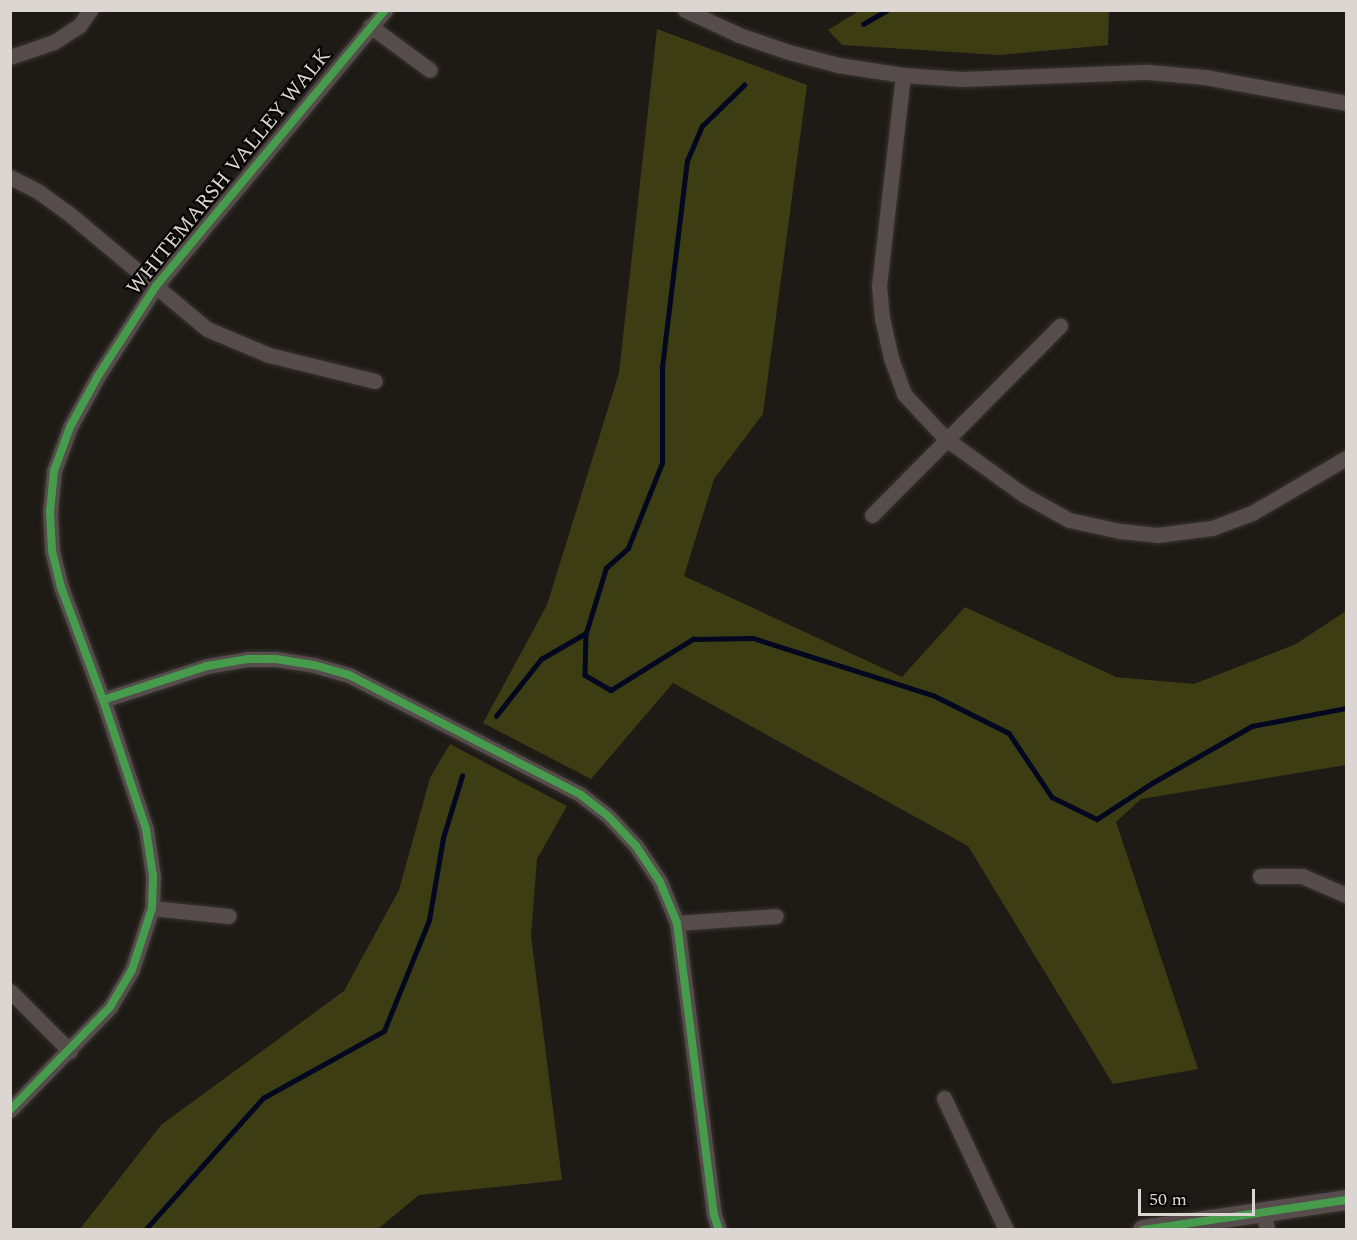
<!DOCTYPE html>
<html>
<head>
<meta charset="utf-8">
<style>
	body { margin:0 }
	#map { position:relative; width:1357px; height:1240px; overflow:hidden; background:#1e1a16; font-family:Spectral,serif }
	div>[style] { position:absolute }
	.forest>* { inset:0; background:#3d3d13 }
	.stream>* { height:4.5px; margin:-2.25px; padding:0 2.25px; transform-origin:2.25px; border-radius:2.25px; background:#030720 }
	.roads { filter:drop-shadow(0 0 2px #383431) drop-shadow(0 0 2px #383431) }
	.minor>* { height:15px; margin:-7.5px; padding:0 7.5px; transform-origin:7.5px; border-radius:7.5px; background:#554c4b }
	.tertiary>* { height:20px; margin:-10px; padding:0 10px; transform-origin:10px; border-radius:10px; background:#554c4b }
	.cycleway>* { height:8px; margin:-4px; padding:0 4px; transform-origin:4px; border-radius:4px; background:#469c4c }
	span { translate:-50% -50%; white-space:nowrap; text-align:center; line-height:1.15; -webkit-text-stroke:4.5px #080604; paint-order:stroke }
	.street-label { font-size:21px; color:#dbd6d1 }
	.frame { position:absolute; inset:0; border:12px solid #dbd6d1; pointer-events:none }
	.scale { position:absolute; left:1138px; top:1189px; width:117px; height:27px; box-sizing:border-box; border:3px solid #dbd6d1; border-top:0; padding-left:8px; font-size:18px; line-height:21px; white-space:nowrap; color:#dbd6d1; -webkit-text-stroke:4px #080604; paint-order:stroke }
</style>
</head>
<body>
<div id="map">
	<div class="forest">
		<div style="clip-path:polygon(859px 11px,1109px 11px,1108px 45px,999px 55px,842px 45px,828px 30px)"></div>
		<div style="clip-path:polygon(657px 29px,807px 85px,763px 414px,714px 479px,684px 576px,902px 677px,965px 607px,1116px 677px,1194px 684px,1296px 644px,1346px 611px,1346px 765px,1141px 799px,1116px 822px,1198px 1069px,1113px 1084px,968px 846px,673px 683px,591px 779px,483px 723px,547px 605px,619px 373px)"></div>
		<div style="clip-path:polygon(450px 744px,567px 806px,537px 859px,531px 936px,562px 1180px,419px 1195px,378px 1229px,80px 1229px,161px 1125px,344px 991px,399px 890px,430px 778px)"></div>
	</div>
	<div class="stream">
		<div style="left:863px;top:24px;width:28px;rotate:-30deg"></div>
		<div style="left:586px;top:633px;width:42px;rotate:91.4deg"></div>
		<div style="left:585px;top:675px;width:30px;rotate:30deg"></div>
		<div style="left:611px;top:690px;width:97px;rotate:-31.9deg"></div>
		<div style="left:693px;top:639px;width:60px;rotate:-1deg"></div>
		<div style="left:753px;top:638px;width:189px;rotate:17.6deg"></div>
		<div style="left:933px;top:695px;width:85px;rotate:26.6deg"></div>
		<div style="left:1009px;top:733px;width:77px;rotate:56.1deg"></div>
		<div style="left:1052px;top:797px;width:50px;rotate:26.1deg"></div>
		<div style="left:1097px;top:819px;width:66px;rotate:-33.2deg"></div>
		<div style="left:1152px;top:783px;width:115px;rotate:-29.7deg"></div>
		<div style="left:1252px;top:726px;width:96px;rotate:-10.8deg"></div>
		<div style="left:496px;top:716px;width:73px;rotate:-51.7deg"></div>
		<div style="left:541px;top:659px;width:52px;rotate:-30deg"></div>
		<div style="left:586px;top:633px;width:68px;rotate:-72.9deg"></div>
		<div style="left:606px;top:568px;width:30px;rotate:-42deg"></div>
		<div style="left:628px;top:548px;width:92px;rotate:-68.2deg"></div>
		<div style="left:662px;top:463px;width:96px;rotate:-90deg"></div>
		<div style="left:662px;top:367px;width:208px;rotate:-83.1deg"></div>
		<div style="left:687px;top:161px;width:38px;rotate:-67deg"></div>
		<div style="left:702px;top:126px;width:59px;rotate:-44.3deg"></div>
		<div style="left:145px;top:1230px;width:177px;rotate:-48.2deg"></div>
		<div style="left:263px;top:1098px;width:138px;rotate:-29deg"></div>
		<div style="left:384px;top:1031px;width:120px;rotate:-67.9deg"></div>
		<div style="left:429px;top:920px;width:83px;rotate:-80.3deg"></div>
		<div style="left:443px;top:838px;width:65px;rotate:-73deg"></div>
	</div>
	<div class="roads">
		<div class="minor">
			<div style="left:685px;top:10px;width:60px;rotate:24.8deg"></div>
			<div style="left:739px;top:35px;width:53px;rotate:18.8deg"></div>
			<div style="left:789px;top:52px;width:51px;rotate:14.9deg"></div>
			<div style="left:838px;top:65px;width:66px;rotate:8.7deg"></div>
			<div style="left:903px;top:75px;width:59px;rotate:3.9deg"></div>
			<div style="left:962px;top:79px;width:186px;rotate:-2.2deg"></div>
			<div style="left:1148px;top:72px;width:57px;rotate:5deg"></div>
			<div style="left:1205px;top:77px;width:143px;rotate:10.4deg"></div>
			<div style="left:370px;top:26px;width:74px;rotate:36.3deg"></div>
			<div style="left:10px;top:57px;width:46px;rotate:-18.8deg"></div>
			<div style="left:54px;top:42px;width:30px;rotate:-33deg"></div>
			<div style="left:79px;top:26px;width:19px;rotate:-55deg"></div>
			<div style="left:903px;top:75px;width:211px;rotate:96.5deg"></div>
			<div style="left:879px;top:285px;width:33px;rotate:85deg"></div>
			<div style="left:882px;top:318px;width:41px;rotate:77.3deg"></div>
			<div style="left:891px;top:358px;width:38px;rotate:70deg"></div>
			<div style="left:904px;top:394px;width:62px;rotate:47deg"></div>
			<div style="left:946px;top:439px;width:96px;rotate:35.7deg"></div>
			<div style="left:1024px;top:495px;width:51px;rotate:29.1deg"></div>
			<div style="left:1069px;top:520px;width:52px;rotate:12.2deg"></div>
			<div style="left:1120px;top:531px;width:37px;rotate:6deg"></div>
			<div style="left:1157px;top:535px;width:55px;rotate:-7.3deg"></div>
			<div style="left:1212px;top:528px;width:43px;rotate:-20.6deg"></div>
			<div style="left:1252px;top:513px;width:109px;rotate:-30.3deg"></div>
			<div style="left:10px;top:177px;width:33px;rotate:27deg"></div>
			<div style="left:39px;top:192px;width:34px;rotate:36deg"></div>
			<div style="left:67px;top:212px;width:182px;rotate:39.9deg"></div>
			<div style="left:207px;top:329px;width:67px;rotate:22.8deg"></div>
			<div style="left:269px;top:355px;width:109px;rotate:13.8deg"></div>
			<div style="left:872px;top:515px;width:267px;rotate:-45.2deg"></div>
			<div style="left:103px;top:700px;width:109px;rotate:-18.1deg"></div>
			<div style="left:207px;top:666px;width:42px;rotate:-9.7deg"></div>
			<div style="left:248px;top:659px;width:28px"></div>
			<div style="left:276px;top:659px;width:38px;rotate:9deg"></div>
			<div style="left:314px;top:665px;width:36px;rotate:16deg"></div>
			<div style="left:349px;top:675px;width:261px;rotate:27.3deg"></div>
			<div style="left:581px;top:795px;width:34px;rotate:38deg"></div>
			<div style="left:608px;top:816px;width:41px;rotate:47deg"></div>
			<div style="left:636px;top:846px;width:43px;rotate:56.3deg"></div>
			<div style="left:660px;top:882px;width:44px;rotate:67.5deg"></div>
			<div style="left:677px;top:923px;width:294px;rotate:82.8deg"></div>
			<div style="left:714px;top:1215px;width:16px;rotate:72deg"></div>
			<div style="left:1260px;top:876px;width:42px"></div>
			<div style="left:1302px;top:876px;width:48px;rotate:23.4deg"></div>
			<div style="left:152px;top:908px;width:77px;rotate:5.9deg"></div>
			<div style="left:677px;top:923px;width:99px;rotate:-4deg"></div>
			<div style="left:10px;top:991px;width:85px;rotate:45deg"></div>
			<div style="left:944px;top:1098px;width:146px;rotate:64.8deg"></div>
			<div style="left:10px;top:1110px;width:144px;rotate:-45.8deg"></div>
			<div style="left:110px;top:1007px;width:43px;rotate:-59.3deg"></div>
			<div style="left:132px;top:970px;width:65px;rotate:-72.1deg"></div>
			<div style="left:152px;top:908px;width:32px;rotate:-88deg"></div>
			<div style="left:153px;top:876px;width:48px;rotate:-98.5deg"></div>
			<div style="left:146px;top:829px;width:136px;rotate:-108.4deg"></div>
			<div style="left:103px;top:700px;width:121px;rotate:-110.4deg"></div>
			<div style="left:61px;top:587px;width:38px;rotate:-104deg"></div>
			<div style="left:52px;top:550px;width:38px;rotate:-93deg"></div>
			<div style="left:50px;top:512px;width:41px;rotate:-84.4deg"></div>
			<div style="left:54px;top:471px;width:47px;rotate:-70deg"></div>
			<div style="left:70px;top:427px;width:58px;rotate:-61.2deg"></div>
			<div style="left:98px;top:376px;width:107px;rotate:-57.2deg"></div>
			<div style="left:156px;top:286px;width:359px;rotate:-50.3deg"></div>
			<div style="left:1263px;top:1212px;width:18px;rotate:77deg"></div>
		</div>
		<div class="tertiary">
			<div style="left:1143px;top:1230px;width:205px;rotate:-8.4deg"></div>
		</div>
	</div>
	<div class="cycleway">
		<div style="left:103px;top:700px;width:109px;rotate:-18.1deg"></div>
		<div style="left:207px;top:666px;width:42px;rotate:-9.7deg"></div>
		<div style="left:248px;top:659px;width:28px"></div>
		<div style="left:276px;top:659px;width:38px;rotate:9deg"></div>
		<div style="left:314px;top:665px;width:36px;rotate:16deg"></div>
		<div style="left:349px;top:675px;width:261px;rotate:27.3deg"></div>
		<div style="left:581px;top:795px;width:34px;rotate:38deg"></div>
		<div style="left:608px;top:816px;width:41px;rotate:47deg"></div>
		<div style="left:636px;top:846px;width:43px;rotate:56.3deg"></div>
		<div style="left:660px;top:882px;width:44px;rotate:67.5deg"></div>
		<div style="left:677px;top:923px;width:294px;rotate:82.8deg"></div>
		<div style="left:714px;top:1215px;width:16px;rotate:72deg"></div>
		<div style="left:10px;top:1110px;width:144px;rotate:-45.8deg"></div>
		<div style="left:110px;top:1007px;width:43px;rotate:-59.3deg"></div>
		<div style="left:132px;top:970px;width:65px;rotate:-72.1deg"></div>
		<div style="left:152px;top:908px;width:32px;rotate:-88deg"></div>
		<div style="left:153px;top:876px;width:48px;rotate:-98.5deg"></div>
		<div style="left:146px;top:829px;width:136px;rotate:-108.4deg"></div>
		<div style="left:103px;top:700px;width:121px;rotate:-110.4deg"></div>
		<div style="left:61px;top:587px;width:38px;rotate:-104deg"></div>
		<div style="left:52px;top:550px;width:38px;rotate:-93deg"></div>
		<div style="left:50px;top:512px;width:41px;rotate:-84.4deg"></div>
		<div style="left:54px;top:471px;width:47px;rotate:-70deg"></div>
		<div style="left:70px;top:427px;width:58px;rotate:-61.2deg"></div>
		<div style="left:98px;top:376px;width:107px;rotate:-57.2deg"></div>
		<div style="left:156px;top:286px;width:359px;rotate:-50.3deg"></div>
		<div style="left:1143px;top:1230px;width:205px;rotate:-8.4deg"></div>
	</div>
	<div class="street-label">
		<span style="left:229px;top:172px;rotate:-51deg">WHITEMARSH VALLEY WALK</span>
	</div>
	<div class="frame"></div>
	<div class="scale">50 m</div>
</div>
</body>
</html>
